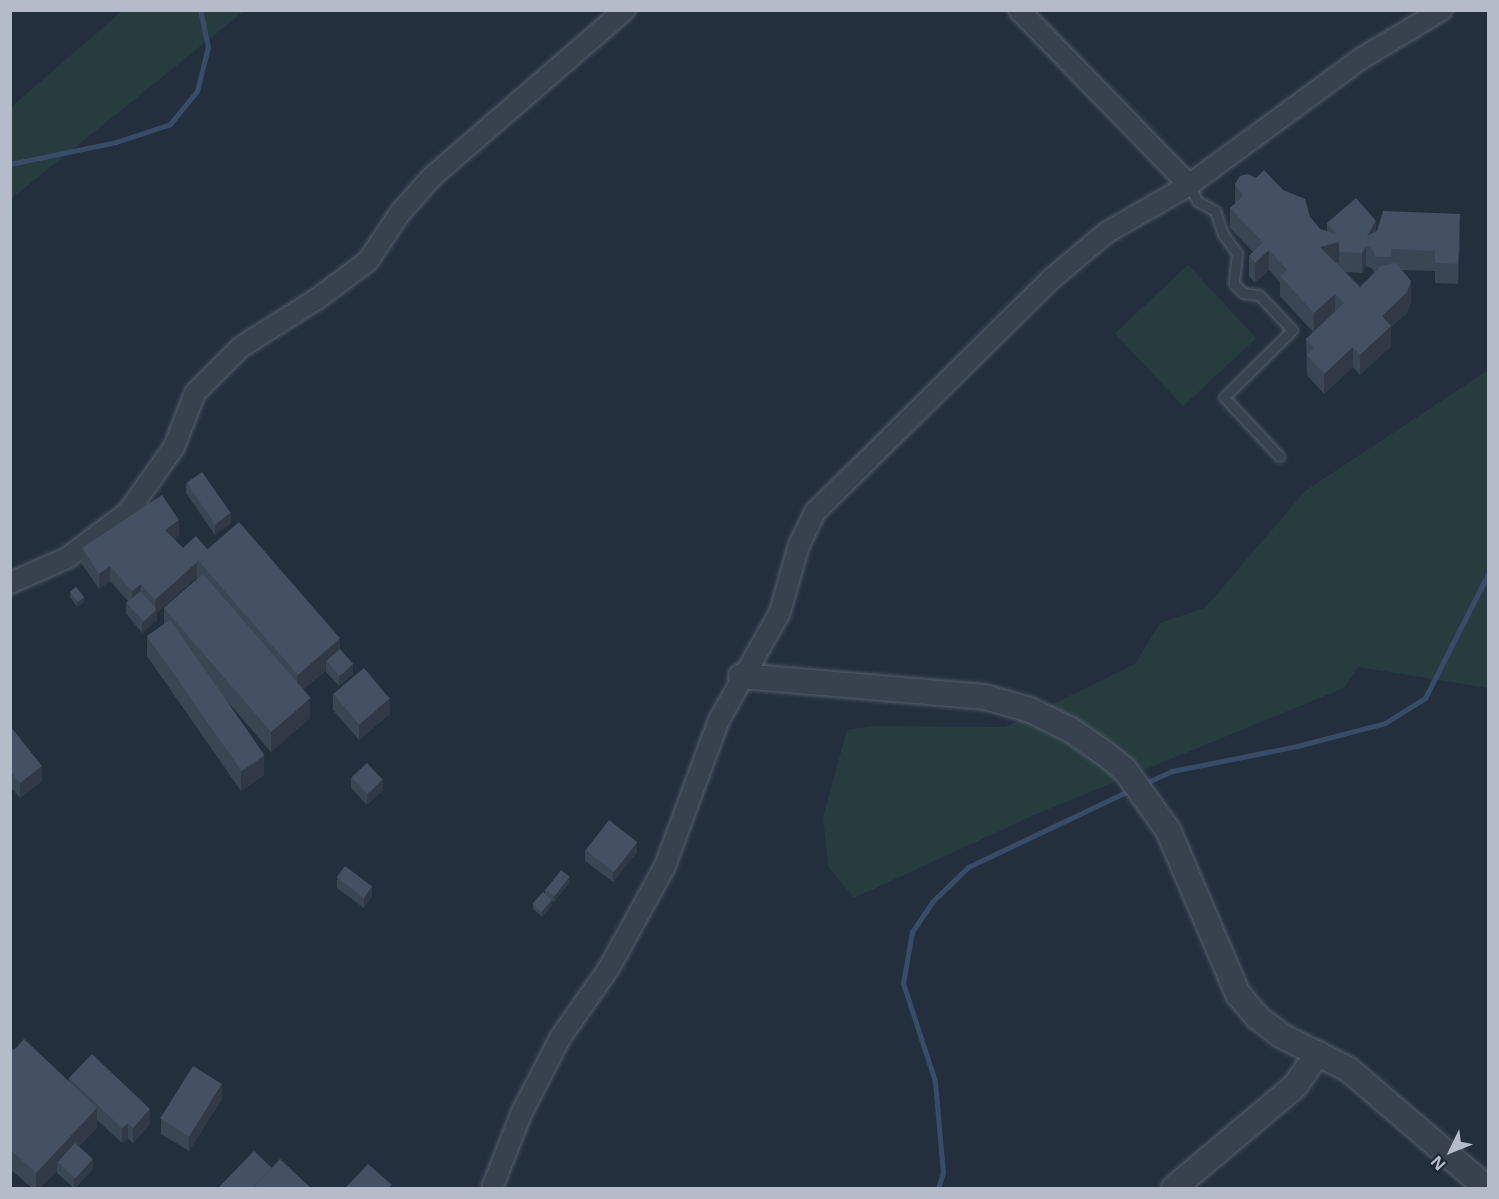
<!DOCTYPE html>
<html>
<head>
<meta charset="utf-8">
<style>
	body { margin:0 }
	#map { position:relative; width:1499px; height:1199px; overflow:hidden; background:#242f3e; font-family:"Open Sans",sans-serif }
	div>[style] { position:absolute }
	.green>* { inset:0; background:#263c3f; transform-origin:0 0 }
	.stream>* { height:5px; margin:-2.5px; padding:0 2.5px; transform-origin:2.5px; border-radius:2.5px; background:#394c67 }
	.roads { filter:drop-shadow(0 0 2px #565f6c) drop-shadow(0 0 2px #565f6c) }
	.service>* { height:9px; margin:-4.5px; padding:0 4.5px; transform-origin:4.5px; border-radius:4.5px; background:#38414e }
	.minor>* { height:20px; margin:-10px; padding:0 10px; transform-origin:10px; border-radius:10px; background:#38414e }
	.tertiary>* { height:24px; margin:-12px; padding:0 12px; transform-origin:12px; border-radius:12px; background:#38414e }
	.wall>* { inset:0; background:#3b4654 }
	.shaded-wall>* { inset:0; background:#303945 }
	.building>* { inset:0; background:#455162; transform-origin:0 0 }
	span { translate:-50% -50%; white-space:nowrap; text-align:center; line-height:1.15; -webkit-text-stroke:5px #1d2633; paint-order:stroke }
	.frame { position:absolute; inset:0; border:12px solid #b4bcc9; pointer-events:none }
	.north { position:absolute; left:1421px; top:1121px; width:60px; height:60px; -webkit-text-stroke:4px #1d2633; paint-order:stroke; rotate:227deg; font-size:16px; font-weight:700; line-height:24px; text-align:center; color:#b4bcc9 }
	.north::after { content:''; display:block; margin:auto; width:21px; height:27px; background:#b4bcc9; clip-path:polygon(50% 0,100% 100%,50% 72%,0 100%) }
</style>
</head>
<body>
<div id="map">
	<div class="green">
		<div style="clip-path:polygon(122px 11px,244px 11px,11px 199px,11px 107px)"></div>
		<div style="left:1188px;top:265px;width:100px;height:100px;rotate:47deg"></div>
		<div style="clip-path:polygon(1488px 370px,1488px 688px,1358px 667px,1344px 688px,1034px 815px,854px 898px,828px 866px,823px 817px,847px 730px,872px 726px,1005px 727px,1135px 664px,1160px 623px,1205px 608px,1305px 491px)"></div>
	</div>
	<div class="stream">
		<div style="left:10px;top:164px;width:108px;rotate:-11.7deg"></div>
		<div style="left:116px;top:142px;width:57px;rotate:-18.4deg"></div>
		<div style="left:170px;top:124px;width:43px;rotate:-50.7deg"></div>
		<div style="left:197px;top:91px;width:45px;rotate:-76deg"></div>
		<div style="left:208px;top:47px;width:38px;rotate:-102deg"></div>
		<div style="left:1143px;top:784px;width:32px;rotate:-24deg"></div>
		<div style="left:1172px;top:771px;width:127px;rotate:-11.3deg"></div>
		<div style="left:1297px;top:746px;width:91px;rotate:-14.6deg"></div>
		<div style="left:1385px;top:723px;width:47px;rotate:-32deg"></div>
		<div style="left:1425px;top:698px;width:139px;rotate:-63.1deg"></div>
		<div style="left:938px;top:1188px;width:16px;rotate:-72deg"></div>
		<div style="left:943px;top:1173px;width:92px;rotate:-95deg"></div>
		<div style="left:935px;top:1081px;width:103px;rotate:-108.1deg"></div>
		<div style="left:903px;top:983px;width:52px;rotate:-80deg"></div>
		<div style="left:912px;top:932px;width:36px;rotate:-56deg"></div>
		<div style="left:932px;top:902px;width:50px;rotate:-44.2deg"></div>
		<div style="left:968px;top:867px;width:182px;rotate:-25.4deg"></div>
	</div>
	<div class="roads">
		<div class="service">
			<div style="left:1189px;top:185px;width:18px;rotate:63deg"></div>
			<div style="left:1197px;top:201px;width:21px;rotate:29deg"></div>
			<div style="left:1215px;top:211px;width:24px;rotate:71deg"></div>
			<div style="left:1223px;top:234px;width:24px;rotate:54deg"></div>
			<div style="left:1237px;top:253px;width:31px;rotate:96deg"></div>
			<div style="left:1234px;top:284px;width:13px;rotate:45deg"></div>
			<div style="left:1243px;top:293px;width:16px;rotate:7deg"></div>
			<div style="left:1259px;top:295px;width:48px;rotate:46.7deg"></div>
			<div style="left:1292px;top:330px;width:95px;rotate:135.4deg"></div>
			<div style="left:1224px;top:397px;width:81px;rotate:47deg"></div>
		</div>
		<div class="minor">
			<div style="left:1019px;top:10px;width:244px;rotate:45.8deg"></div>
			<div style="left:10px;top:583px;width:62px;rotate:-23.7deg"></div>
			<div style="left:67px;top:558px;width:76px;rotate:-37deg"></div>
			<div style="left:128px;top:512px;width:80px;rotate:-54.7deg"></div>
			<div style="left:174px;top:447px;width:58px;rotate:-68.7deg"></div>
			<div style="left:195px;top:393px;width:65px;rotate:-45deg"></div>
			<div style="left:241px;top:347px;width:90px;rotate:-32.3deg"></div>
			<div style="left:317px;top:299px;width:64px;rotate:-36.7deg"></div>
			<div style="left:368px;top:261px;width:58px;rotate:-56.3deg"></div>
			<div style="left:400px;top:213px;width:48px;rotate:-48.4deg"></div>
			<div style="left:432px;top:177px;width:255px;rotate:-40.9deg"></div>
			<div style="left:492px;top:1188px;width:82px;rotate:-68.5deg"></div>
			<div style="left:522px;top:1112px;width:83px;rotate:-62.8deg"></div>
			<div style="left:560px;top:1038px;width:85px;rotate:-55deg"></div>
			<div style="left:609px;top:968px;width:116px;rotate:-61.2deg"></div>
			<div style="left:665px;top:866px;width:156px;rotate:-69.7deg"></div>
			<div style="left:719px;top:720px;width:124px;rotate:-60.5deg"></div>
			<div style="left:780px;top:612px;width:70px;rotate:-74.2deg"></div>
			<div style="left:799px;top:545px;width:37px;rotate:-64deg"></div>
			<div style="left:815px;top:512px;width:330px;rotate:-44.6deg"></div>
			<div style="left:1050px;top:280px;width:73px;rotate:-40deg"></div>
			<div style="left:1106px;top:233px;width:96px;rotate:-30deg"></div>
			<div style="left:1189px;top:185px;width:215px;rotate:-36.3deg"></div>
			<div style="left:1362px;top:58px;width:93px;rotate:-31deg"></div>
		</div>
		<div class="tertiary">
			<div style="left:741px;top:676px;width:245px;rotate:4.9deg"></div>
			<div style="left:985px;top:697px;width:47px;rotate:16.1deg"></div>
			<div style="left:1030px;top:710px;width:46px;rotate:26deg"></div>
			<div style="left:1071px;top:730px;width:39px;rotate:35deg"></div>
			<div style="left:1103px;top:752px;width:28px;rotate:39deg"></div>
			<div style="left:1125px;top:770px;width:74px;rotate:54.4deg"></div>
			<div style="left:1168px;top:830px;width:178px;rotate:66.9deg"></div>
			<div style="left:1238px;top:994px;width:30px;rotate:50deg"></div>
			<div style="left:1257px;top:1017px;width:31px;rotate:37deg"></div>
			<div style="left:1282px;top:1036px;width:74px;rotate:26.6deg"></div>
			<div style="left:1348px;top:1069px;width:183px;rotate:40.6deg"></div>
			<div style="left:1174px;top:1188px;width:158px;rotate:-40.1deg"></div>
			<div style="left:1295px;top:1086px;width:40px;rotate:-55.1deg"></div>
		</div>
	</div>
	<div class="wall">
		<div style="clip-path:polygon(evenodd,1235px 184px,1310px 217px,1320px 229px,1327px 231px,1327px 223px,1376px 232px,1460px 234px,1458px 284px,1435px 283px,1435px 271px,1401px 270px,1411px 301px,1407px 313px,1391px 327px,1391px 346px,1360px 375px,1353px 367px,1324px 394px,1307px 375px,1306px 339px,1313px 332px,1280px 296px,1280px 282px,1269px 270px,1255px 283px,1249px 276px,1249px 256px,1253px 252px,1230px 228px,1230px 208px,1235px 204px,1235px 184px,1366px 266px,1373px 269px,1374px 273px,1360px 287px,1345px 272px,1362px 273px,1366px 266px)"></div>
		<div style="clip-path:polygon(186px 483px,231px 523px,215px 535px,186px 493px)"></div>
		<div style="clip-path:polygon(179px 536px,174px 539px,183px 548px,208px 550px,340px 649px,353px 674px,339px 686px,326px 672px,326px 670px,303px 690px,310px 718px,271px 752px,228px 702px,264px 775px,241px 791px,147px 656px,147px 636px,164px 624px,164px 608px,197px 579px,197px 577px,157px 613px,157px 620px,142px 633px,126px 613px,126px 603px,128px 601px,110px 581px,99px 589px,82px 564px,82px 548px)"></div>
		<div style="clip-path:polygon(70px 592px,84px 602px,77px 607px,70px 597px)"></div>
		<div style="clip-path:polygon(333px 694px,390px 714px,359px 740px,333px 710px)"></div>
		<div style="clip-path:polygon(10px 726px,42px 781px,20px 798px,10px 786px)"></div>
		<div style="clip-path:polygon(351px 777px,383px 790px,367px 805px,351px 788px)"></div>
		<div style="clip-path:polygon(585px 850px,637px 852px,613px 882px,585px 861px)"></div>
		<div style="clip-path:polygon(337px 878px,372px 896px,364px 908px,337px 888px)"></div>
		<div style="clip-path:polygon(570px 882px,554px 902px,548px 897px,552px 905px,542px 917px,533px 909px,533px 904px,545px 894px,545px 889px)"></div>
		<div style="clip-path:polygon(10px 1047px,14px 1050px,69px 1081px,69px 1078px,150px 1124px,133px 1143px,128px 1138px,122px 1143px,97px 1120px,97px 1128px,79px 1146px,93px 1169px,75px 1188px,74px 1188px,57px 1173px,57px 1171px,40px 1188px,32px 1188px,10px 1169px)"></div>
		<div style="clip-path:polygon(222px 1099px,189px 1151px,161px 1134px,161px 1119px)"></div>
	</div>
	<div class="shaded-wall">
		<div style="clip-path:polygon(1460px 214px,1460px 234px,1458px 284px,1458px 264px)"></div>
		<div style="clip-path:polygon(1376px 221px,1376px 241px,1367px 236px)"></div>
		<div style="clip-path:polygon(1339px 242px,1339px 262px,1320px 267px,1320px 247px)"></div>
		<div style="clip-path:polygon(1366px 246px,1366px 266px,1362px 273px,1362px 253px)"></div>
		<div style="clip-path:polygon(1269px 250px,1269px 270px,1255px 283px,1255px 263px)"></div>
		<div style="clip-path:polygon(1411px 281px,1411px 301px,1407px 313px,1391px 327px,1391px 346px,1360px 375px,1360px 355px,1382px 316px)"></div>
		<div style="clip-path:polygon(1335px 294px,1335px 314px,1314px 333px,1314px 313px)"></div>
		<div style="clip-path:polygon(1353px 347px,1353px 367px,1324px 394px,1324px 374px)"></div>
		<div style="clip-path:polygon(231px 513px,231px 523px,215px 535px,215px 525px)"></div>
		<div style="clip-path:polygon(179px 520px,179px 536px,165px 545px,165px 530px)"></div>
		<div style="clip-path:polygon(197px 562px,197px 577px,157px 613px,157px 620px,142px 633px,142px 623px,155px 612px,155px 600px)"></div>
		<div style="clip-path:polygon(110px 566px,110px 581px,99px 589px,99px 574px)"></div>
		<div style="clip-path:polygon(141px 584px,141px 599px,132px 606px,132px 591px)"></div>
		<div style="clip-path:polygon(84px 597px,84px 602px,77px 607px,77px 601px)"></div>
		<div style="clip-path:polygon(340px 638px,340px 658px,326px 661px,326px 670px,297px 695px,297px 675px)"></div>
		<div style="clip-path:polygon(353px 664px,353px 674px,339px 686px,339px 676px)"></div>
		<div style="clip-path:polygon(310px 698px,310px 718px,271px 752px,271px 732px)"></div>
		<div style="clip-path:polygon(390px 699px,390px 714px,359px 740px,359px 725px)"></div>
		<div style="clip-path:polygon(264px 755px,264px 775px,241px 791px,241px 771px)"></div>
		<div style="clip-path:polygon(42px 766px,42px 781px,20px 798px,20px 783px)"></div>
		<div style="clip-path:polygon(383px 780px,383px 790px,367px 805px,367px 795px)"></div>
		<div style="clip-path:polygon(637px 842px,637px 852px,613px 882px,613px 872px)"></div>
		<div style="clip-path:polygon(570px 877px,570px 882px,554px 902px,554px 896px)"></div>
		<div style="clip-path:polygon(372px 886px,372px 896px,364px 908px,364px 898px)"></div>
		<div style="clip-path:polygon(552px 900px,552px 905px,542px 917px,542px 911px)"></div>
		<div style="clip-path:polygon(222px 1084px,222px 1099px,189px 1151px,189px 1136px)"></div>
		<div style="clip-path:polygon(97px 1108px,97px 1128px,61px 1166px,57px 1162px,57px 1171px,40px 1188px,36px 1188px,36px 1173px)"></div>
		<div style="clip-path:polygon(150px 1109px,150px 1124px,133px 1143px,133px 1128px)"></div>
		<div style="clip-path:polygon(128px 1123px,128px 1138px,122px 1143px,122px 1128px)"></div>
		<div style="clip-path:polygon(93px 1159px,93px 1169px,74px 1188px,74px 1179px)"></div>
	</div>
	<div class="building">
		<div style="clip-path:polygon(1264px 170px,1283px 190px,1305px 199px,1310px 217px,1320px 229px,1336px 234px,1327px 223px,1356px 198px,1376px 221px,1367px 236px,1377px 231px,1383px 211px,1460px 214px,1458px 264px,1435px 263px,1435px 251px,1391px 249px,1391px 257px,1375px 257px,1373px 249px,1366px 246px,1362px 253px,1339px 252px,1339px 242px,1320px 247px,1360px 287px,1381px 266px,1396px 263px,1411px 281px,1407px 292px,1382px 316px,1391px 326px,1360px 355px,1353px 347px,1324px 374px,1307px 355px,1314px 348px,1306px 339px,1344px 303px,1335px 294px,1314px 313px,1280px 276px,1287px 270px,1269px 250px,1255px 263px,1249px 256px,1263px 242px,1230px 208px,1243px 196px,1235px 184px,1240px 176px,1248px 174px,1256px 178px)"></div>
		<div style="left:202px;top:472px;width:50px;height:19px;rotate:55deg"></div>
		<div style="clip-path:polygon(162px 495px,179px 520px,165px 530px,183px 548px,196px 536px,208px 550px,197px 559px,197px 562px,155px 600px,141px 584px,132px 591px,110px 566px,99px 574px,82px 548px)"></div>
		<div style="left:239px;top:522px;width:154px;height:56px;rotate:49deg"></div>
		<div style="left:203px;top:574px;width:164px;height:52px;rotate:49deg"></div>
		<div style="left:76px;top:587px;width:13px;height:8px;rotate:51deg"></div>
		<div style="left:140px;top:591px;width:25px;height:18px;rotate:48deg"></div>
		<div style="left:170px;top:620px;width:165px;height:28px;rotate:55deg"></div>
		<div style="left:340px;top:649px;width:20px;height:18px;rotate:49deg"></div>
		<div style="left:364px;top:668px;width:40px;height:40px;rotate:50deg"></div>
		<div style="clip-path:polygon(10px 726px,42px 766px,20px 783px,10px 771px)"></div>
		<div style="left:367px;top:763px;width:23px;height:21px;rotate:47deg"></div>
		<div style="left:609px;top:820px;width:36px;height:38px;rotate:38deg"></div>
		<div style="left:345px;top:866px;width:34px;height:14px;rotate:37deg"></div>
		<div style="left:561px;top:870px;width:11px;height:25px;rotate:38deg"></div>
		<div style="left:543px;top:892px;width:12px;height:16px;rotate:42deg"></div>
		<div style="clip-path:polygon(24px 1039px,97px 1108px,36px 1173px,10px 1149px,10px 1047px,14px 1050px)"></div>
		<div style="clip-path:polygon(92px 1054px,150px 1109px,133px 1128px,128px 1123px,122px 1128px,69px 1078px)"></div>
		<div style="left:193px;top:1066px;width:34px;height:62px;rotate:32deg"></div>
		<div style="left:75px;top:1143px;width:24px;height:26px;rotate:42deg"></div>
		<div style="clip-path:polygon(254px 1151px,272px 1168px,253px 1188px,218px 1188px)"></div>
		<div style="clip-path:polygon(280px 1159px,311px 1188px,253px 1188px)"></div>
		<div style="clip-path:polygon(368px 1164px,392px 1185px,388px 1188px,345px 1188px)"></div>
	</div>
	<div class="frame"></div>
	<div class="north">N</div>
</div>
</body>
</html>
